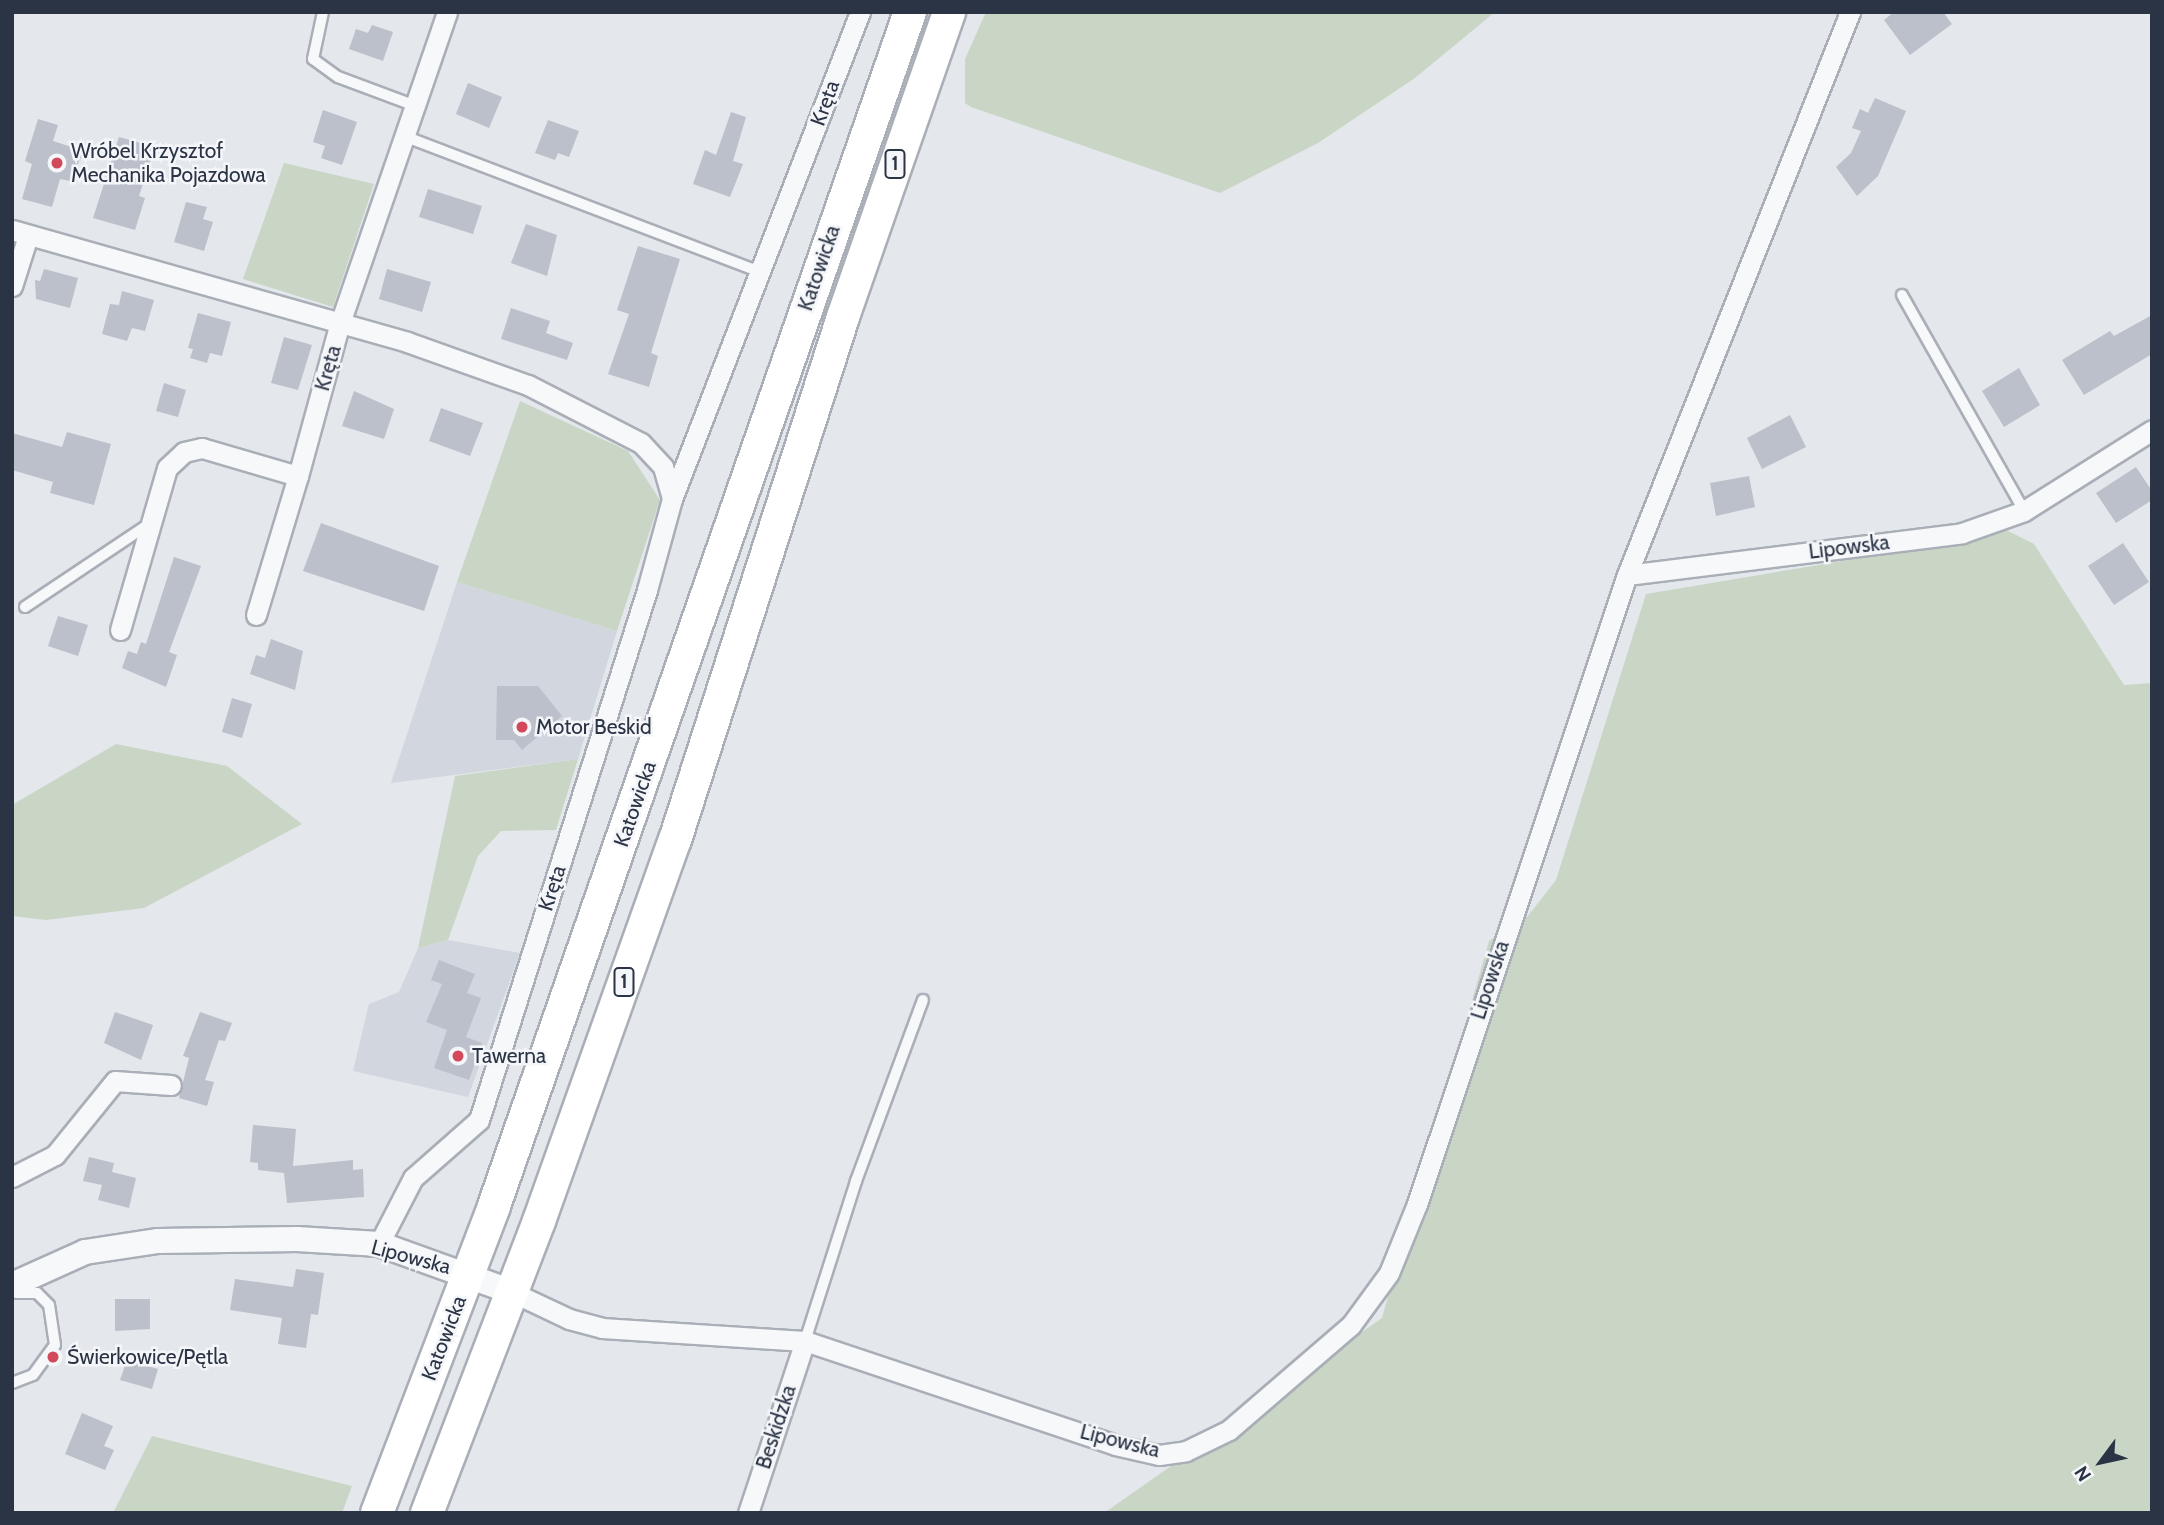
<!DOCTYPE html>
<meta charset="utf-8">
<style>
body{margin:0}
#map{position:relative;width:2164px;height:1525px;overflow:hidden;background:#e4e7ec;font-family:Cabin,sans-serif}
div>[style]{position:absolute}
.built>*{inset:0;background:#d2d6de}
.green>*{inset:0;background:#c9d6c5}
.building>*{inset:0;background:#bbc0ca}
.roads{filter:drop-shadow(2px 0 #a9aeb7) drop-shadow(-2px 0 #a9aeb7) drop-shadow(0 2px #a9aeb7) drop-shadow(0 -2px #a9aeb7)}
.service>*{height:10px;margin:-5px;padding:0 5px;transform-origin:5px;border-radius:5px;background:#f7f8fa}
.minor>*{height:19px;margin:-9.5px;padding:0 9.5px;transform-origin:9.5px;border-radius:9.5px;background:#f7f8fa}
.tertiary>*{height:24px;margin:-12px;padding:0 12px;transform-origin:12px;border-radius:12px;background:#f7f8fa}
.primary>*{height:32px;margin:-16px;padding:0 16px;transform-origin:16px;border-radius:16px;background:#fff}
.dots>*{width:19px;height:19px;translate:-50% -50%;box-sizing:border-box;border:4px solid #f4f6f9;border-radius:50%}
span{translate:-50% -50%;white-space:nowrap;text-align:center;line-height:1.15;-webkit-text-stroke:5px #f4f6f9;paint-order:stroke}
.shield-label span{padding:2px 5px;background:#f4f6f9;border:2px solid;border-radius:5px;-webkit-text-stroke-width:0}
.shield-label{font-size:19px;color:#2b3445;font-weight:700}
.street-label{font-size:21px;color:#2b3445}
.poi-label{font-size:21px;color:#2b3445}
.left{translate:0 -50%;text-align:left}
.frame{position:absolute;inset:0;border:14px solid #2b3445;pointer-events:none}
.north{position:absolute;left:2066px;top:1427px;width:70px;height:70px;-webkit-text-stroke:5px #f4f6f9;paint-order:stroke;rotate:237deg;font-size:19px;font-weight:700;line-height:28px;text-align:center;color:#2b3445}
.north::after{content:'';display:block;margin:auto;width:24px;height:32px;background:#2b3445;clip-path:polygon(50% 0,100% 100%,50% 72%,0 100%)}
</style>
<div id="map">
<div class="built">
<i style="clip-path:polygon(457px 582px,617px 631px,578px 759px,391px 783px)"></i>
<i style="clip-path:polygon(448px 940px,520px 953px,468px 1097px,353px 1071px,369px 1004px,399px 992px,418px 948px)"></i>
</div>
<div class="green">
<i style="clip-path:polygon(986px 12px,1495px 12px,1415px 78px,1318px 143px,1220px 193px,971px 107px,965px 103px,965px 59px)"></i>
<i style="clip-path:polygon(284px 163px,374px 184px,333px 307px,243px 279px)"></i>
<i style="clip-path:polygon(520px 401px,628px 451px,660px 500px,617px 631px,457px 582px)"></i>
<i style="clip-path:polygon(2004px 529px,2034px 544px,2124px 685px,2152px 683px,2152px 1513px,1104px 1513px,1382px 1318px,1489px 941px,1528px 916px,1556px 880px,1646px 594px,1938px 545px)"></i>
<i style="clip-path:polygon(116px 744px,227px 766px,302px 824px,144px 908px,46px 920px,12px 916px,12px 805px)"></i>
<i style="clip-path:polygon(578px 759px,556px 830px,501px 831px,478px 856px,448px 940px,418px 948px,455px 776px)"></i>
<i style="clip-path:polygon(152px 1436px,352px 1486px,342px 1513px,113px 1513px)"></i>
</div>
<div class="building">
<i style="clip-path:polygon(1894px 12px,1943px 12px,1952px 24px,1910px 55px,1884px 20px)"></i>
<i style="clip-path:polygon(372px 25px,393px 32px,383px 61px,349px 49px,356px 29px,368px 33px)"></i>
<i style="clip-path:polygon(468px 83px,502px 97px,489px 128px,456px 114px)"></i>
<i style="clip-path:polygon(1875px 98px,1906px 111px,1878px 176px,1857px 196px,1836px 167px,1851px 153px,1861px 131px,1852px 128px,1860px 109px,1868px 113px)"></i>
<i style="clip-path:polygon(323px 110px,357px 122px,342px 165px,321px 158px,325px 146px,313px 142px)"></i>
<i style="clip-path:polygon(731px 112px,746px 117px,733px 161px,743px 164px,730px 197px,693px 184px,705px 150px,716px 155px)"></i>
<i style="clip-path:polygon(38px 119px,58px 125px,53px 141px,84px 151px,70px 181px,60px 179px,52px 207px,22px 199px,32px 164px,25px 161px)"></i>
<i style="clip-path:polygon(548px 120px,579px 131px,569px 157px,558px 153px,555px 160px,535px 153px)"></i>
<i style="clip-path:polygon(119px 137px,155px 147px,139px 196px,145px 198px,135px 230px,93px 218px)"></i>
<i style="clip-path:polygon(428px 189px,482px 206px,473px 234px,419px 217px)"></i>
<i style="clip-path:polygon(186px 202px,207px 207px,203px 219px,213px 222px,204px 251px,174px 242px)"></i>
<i style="clip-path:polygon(526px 224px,557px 235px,547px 276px,511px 263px)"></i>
<i style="clip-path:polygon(638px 246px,680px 259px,651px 353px,658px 356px,649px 387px,608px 374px,629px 314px,617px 310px)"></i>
<i style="clip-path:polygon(44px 269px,78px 278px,70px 308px,36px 299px,35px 280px,40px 281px)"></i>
<i style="clip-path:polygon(387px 269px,431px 282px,422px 312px,379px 299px)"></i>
<i style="clip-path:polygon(122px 291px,154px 300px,145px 331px,132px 328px,127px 341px,102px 334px,110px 304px,119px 305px)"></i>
<i style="clip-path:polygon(511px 308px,550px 321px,546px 333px,573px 343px,567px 360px,501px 339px)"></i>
<i style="clip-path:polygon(198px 313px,231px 322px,222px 356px,210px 353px,207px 363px,190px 358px,193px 349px,188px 348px)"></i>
<i style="clip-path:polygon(2152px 315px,2152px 354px,2084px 395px,2062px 360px,2110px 331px,2114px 336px)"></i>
<i style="clip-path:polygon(284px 337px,312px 345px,298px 390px,271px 383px)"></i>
<i style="clip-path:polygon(2019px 368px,2040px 405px,2004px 427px,1982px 391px)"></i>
<i style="clip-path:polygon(164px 383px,186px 390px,178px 417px,156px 411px)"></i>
<i style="clip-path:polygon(354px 391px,394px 409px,384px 439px,342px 426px)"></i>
<i style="clip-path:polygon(441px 408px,483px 423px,470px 456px,429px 441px)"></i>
<i style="clip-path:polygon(1790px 415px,1806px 447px,1762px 469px,1747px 438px)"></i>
<i style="clip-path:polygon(67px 432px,111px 444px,94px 505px,50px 493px,53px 482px,12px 470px,12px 433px,62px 447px)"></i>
<i style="clip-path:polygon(2136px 467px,2152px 491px,2152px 500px,2116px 523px,2096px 493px)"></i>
<i style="clip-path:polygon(1749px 476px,1755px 507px,1716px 516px,1710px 483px)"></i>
<i style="clip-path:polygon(321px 523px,439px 566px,424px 611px,303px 571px)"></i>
<i style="clip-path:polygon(2123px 543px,2149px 582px,2114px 605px,2088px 566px)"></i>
<i style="clip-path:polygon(174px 557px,201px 566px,169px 652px,177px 655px,166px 687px,122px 668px,128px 651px,137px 654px,141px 642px,146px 644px)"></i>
<i style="clip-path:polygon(58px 616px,88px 625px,78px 656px,48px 646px)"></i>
<i style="clip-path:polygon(271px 639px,303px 651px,295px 690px,250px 674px,256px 655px,265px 658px)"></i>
<i style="clip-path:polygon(497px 686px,538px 686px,562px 716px,522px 750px,514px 740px,496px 740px)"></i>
<i style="clip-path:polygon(232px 698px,252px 704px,242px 738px,222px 732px)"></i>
<i style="clip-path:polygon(439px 960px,475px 974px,467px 993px,481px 998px,466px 1037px,482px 1043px,469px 1080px,434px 1068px,447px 1030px,426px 1022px,442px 984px,431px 980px)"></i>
<i style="clip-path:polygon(115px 1012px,153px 1025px,141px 1060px,104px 1043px)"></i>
<i style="clip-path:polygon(200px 1012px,232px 1023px,225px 1041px,219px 1040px,205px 1080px,214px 1082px,207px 1106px,179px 1098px,189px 1058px,183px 1056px)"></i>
<i style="clip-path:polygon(253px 1125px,296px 1129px,293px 1166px,353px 1160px,353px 1170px,363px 1169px,364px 1197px,287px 1203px,284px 1173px,258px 1170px,258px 1163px,250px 1162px)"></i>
<i style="clip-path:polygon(89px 1157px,114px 1163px,112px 1172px,136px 1178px,129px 1208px,98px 1200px,102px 1185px,83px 1181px)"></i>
<i style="clip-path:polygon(296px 1269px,324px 1273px,318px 1315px,311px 1314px,306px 1348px,278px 1344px,282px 1318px,230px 1310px,235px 1279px,293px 1287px)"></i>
<i style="clip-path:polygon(115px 1299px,150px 1299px,150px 1329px,115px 1331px)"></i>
<i style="clip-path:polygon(127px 1360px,158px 1369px,152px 1389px,120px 1380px)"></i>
<i style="clip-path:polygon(82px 1413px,113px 1426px,104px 1446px,114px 1450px,105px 1470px,65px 1454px)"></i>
</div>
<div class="roads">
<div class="service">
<i style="left:323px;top:12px;width:48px;rotate:102deg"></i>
<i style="left:313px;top:59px;width:31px;rotate:36deg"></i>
<i style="left:338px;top:77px;width:80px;rotate:20.5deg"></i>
<i style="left:404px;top:136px;width:383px;rotate:20.9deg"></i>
<i style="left:1902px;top:295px;width:248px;rotate:60.5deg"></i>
<i style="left:25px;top:607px;width:149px;rotate:-33.8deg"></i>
<i style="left:805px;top:1341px;width:168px;rotate:-72.3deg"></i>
<i style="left:856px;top:1181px;width:193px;rotate:-69.7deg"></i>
<i style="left:12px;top:1383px;width:22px;rotate:-21deg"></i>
<i style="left:33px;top:1375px;width:37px;rotate:-54deg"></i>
<i style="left:55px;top:1345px;width:40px;rotate:-98.5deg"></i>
<i style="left:49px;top:1305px;width:17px;rotate:-135deg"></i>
<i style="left:37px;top:1293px;width:21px;rotate:180deg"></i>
</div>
<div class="minor">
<i style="left:12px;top:230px;width:411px;rotate:15.8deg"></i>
<i style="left:407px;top:342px;width:128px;rotate:19.6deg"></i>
<i style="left:528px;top:385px;width:127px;rotate:27.2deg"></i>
<i style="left:641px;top:443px;width:33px;rotate:47deg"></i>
<i style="left:663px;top:467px;width:33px;rotate:74deg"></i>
<i style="left:672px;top:499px;width:94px;rotate:105.4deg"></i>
<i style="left:647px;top:590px;width:556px;rotate:107.59deg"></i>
<i style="left:479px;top:1120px;width:88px;rotate:138.7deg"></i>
<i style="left:413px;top:1178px;width:74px;rotate:117.3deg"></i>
<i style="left:12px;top:286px;width:52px;rotate:-72.3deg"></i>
<i style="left:672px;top:499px;width:522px;rotate:-68.89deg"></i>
<i style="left:1627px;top:575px;width:606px;rotate:-68.39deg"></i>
<i style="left:256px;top:615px;width:145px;rotate:-73.2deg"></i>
<i style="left:120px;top:630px;width:169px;rotate:-73.8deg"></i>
<i style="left:167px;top:468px;width:23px;rotate:-43deg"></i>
<i style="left:184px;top:452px;width:18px;rotate:-13deg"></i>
<i style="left:202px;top:448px;width:100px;rotate:16.3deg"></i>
<i style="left:298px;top:476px;width:156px;rotate:-74.7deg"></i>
<i style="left:339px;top:326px;width:332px;rotate:-71deg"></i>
<i style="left:12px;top:1177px;width:48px;rotate:-27.1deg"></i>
<i style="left:55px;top:1155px;width:95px;rotate:-51deg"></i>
<i style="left:115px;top:1081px;width:56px;rotate:4.1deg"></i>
<i style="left:512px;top:1292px;width:63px;rotate:25.3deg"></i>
<i style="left:569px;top:1319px;width:34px;rotate:15deg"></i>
<i style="left:602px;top:1328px;width:203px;rotate:3.7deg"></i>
<i style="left:805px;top:1341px;width:327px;rotate:18.5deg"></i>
<i style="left:1115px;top:1445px;width:45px;rotate:12.8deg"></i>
<i style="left:1159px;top:1455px;width:27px;rotate:-8deg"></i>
<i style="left:1186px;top:1451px;width:48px;rotate:-26deg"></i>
<i style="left:1229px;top:1430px;width:161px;rotate:-40.7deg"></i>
<i style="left:1351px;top:1325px;width:64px;rotate:-53.8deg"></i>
<i style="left:1389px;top:1273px;width:74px;rotate:-67.9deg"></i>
<i style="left:1417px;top:1204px;width:663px;rotate:-71.54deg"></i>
<i style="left:1627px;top:575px;width:338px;rotate:-7.1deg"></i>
<i style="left:1962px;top:533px;width:66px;rotate:-19.5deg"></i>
<i style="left:2024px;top:511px;width:151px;rotate:-32.3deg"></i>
<i style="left:748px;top:1513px;width:181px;rotate:-71.7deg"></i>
</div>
<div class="tertiary">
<i style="left:12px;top:1285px;width:80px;rotate:-24.3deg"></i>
<i style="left:85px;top:1252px;width:74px;rotate:-8.6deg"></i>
<i style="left:158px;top:1241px;width:139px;rotate:-0.8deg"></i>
<i style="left:297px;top:1239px;width:82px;rotate:3.5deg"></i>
<i style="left:379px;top:1244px;width:141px;rotate:19.8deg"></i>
</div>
<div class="primary">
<i style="left:377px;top:1513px;width:329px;rotate:-69.1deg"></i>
<i style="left:494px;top:1206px;width:1264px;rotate:-70.79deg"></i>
<i style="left:427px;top:1513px;width:313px;rotate:-69deg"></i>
<i style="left:539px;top:1221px;width:405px;rotate:-70.4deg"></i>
<i style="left:675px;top:840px;width:549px;rotate:-72.19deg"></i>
<i style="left:843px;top:317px;width:323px;rotate:-70.8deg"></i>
</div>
</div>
<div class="dots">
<i style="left:57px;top:163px;background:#d1495b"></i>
<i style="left:522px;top:727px;background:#d1495b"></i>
<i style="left:458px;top:1056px;background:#d1495b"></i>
<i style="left:53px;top:1357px;background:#d1495b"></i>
</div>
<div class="shield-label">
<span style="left:895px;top:164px">1</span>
<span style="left:624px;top:982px">1</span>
</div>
<div class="street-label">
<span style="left:825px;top:103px;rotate:-70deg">Kręta</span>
<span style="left:819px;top:268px;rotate:-71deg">Katowicka</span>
<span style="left:328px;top:368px;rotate:-74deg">Kręta</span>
<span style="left:1849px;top:547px;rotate:-7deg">Lipowska</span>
<span style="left:635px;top:804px;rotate:-71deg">Katowicka</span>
<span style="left:552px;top:888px;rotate:-72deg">Kręta</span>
<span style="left:1490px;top:980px;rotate:-72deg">Lipowska</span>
<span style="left:411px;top:1257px;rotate:15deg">Lipowska</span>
<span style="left:444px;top:1338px;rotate:-69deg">Katowicka</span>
<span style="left:776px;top:1427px;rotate:-72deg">Beskidzka</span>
<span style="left:1120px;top:1441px;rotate:14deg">Lipowska</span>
</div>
<div class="poi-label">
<span class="left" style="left:71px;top:163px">Wróbel Krzysztof<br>Mechanika Pojazdowa</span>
<span class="left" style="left:536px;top:727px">Motor Beskid</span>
<span class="left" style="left:472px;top:1056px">Tawerna</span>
<span class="left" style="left:67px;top:1357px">Świerkowice/Pętla</span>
</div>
<div class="frame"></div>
<div class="north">N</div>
</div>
